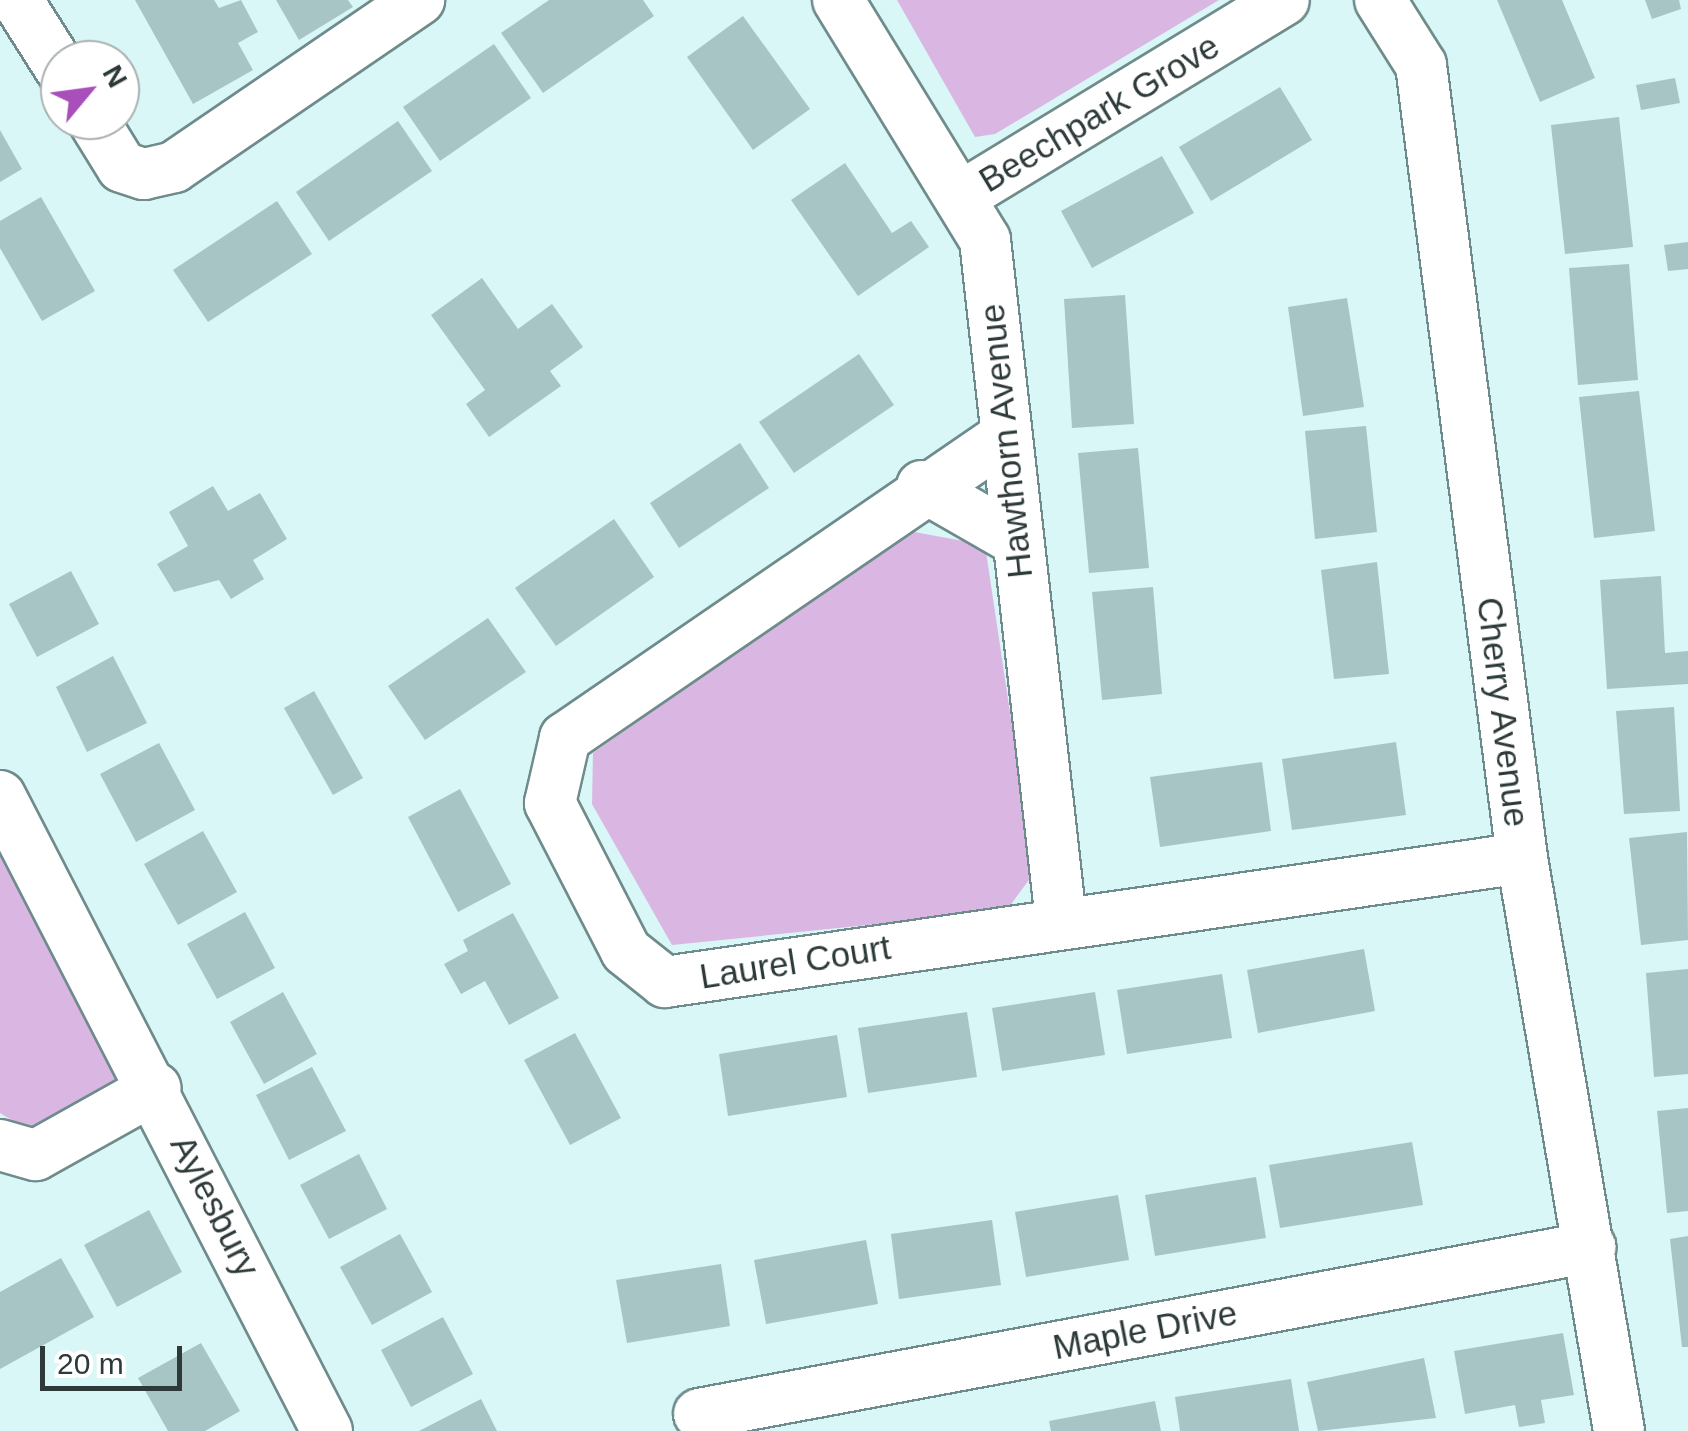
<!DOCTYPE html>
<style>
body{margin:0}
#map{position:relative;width:1688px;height:1431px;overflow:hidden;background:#d8f7f6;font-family:Helvetica,sans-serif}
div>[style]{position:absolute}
.green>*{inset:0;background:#dab7e2}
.building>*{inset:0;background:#a7c5c5}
.roads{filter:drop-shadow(2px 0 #6f8b8b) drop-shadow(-2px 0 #6f8b8b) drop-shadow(0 2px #6f8b8b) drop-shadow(0 -2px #6f8b8b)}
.minor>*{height:50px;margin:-25px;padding:0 25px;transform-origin:25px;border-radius:25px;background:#fff}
span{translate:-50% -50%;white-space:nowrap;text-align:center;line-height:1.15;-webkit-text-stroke:8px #fff;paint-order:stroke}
.street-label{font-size:35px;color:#2e3a3a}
.north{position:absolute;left:40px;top:40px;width:100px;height:100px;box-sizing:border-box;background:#fff;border:2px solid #abb0b0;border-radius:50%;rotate:61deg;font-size:28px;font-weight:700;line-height:40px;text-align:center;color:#2e3a3a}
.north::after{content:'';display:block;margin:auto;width:35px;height:45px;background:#a84fbb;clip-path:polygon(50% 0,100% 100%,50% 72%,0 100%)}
.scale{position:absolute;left:40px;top:1346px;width:142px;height:45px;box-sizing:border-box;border:5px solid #2e3a3a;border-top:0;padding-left:12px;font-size:30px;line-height:35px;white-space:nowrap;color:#2e3a3a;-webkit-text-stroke:8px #fff;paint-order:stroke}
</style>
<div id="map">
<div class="green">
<i style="clip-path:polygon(897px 0,1219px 0,995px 134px,975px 137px)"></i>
<i style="clip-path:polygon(909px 531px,985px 545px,1034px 873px,1006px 911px,672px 945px,592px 804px,593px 753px)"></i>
<i style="clip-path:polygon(0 831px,117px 1059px,114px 1094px,32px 1132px,0 1113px)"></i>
</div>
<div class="building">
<i style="clip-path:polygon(135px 0,214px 0,219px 8px,241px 0,258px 32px,238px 43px,253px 70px,193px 104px)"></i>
<i style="clip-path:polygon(276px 0,348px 0,353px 7px,299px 40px)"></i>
<i style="clip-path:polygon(549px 0,643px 0,654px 16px,543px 93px,501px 33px)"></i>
<i style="clip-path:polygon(1497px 0,1562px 0,1595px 78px,1540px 102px)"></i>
<i style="clip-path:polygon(1645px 0,1679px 0,1681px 9px,1652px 19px)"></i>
<i style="clip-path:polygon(743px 16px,810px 109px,753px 150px,687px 57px)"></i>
<i style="clip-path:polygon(494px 44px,531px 98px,440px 161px,403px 107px)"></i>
<i style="clip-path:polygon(1675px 78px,1680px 103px,1641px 110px,1636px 85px)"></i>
<i style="clip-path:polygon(1280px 87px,1312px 140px,1211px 201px,1179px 147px)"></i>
<i style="clip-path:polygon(1619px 117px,1633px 247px,1565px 254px,1551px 125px)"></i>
<i style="clip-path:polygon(398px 121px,432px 171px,329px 241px,296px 192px)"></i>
<i style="clip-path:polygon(0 130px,22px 169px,0 182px)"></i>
<i style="clip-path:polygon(1162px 156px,1194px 213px,1092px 268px,1061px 211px)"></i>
<i style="clip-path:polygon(845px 163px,892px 233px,911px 221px,929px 247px,858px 296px,791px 200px)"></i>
<i style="clip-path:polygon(41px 197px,95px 291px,42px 321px,0 248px,0 221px)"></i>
<i style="clip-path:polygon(277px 201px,312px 254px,208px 322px,173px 270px)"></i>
<i style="clip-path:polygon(1688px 242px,1688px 269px,1668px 271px,1664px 245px)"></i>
<i style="clip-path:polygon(1629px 264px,1638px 380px,1578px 385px,1569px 268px)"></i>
<i style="clip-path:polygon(482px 278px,518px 329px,552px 304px,583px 347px,550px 371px,561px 386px,489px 437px,466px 404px,485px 390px,431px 315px)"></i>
<i style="clip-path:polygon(1125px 295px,1134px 424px,1072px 428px,1064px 299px)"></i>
<i style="clip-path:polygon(1347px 298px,1364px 407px,1303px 416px,1288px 307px)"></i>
<i style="clip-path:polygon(859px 354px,894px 405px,794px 473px,759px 422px)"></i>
<i style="clip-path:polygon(1639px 391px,1655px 531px,1594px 538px,1579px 397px)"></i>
<i style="clip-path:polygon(1366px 426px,1377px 532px,1315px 539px,1305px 431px)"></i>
<i style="clip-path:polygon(740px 443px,769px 488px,679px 548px,650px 503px)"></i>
<i style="clip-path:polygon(1138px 448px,1149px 568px,1089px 573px,1078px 453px)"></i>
<i style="clip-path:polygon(213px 486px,228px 511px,260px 493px,287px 539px,253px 560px,264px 579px,231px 599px,219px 580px,174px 592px,157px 564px,188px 546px,169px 512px)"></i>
<i style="clip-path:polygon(614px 519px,654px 577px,556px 646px,515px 588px)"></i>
<i style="clip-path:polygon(1377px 562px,1389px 674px,1334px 679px,1321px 570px)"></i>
<i style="clip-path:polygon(71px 571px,99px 624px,37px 657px,9px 604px)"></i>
<i style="clip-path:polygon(1661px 576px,1665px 653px,1688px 651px,1688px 684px,1607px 689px,1600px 580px)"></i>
<i style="clip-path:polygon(1153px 587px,1162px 694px,1102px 700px,1092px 592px)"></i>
<i style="clip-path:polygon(488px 618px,526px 672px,425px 740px,388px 686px)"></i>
<i style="clip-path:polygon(113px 656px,147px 723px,87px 752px,56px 687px)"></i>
<i style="clip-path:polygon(314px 691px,363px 778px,333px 795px,284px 708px)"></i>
<i style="clip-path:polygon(1674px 707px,1680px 811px,1624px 814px,1616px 711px)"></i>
<i style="clip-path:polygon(1396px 742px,1406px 815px,1292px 830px,1282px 759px)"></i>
<i style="clip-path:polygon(159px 743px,195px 810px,136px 842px,100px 774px)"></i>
<i style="clip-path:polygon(1262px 762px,1271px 831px,1160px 847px,1150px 777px)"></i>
<i style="clip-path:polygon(460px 789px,511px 884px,458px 912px,408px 817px)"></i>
<i style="clip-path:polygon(203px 831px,237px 892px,178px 925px,144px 864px)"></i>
<i style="clip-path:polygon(1687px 832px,1688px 940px,1641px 945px,1629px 838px)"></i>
<i style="clip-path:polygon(245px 912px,275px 968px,217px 999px,187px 944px)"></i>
<i style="clip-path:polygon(513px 913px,559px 998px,509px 1025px,485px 981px,461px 994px,444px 964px,468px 951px,463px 940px)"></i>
<i style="clip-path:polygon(1364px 949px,1375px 1011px,1258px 1033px,1247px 970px)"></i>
<i style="clip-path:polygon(1688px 969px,1688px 1074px,1654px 1077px,1646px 973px)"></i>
<i style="clip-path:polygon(1222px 974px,1232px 1038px,1127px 1054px,1117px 990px)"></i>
<i style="clip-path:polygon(283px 992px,317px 1054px,264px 1084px,230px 1022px)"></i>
<i style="clip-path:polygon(1095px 992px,1105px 1055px,1002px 1071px,992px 1008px)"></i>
<i style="clip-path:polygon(967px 1012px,977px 1077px,868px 1093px,858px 1028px)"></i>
<i style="clip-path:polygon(575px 1033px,621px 1118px,570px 1145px,524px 1060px)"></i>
<i style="clip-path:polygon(837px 1035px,847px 1097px,728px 1116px,719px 1054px)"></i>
<i style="clip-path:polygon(312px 1067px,346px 1131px,289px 1160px,256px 1095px)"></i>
<i style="clip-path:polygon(1688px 1108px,1688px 1211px,1667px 1213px,1657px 1111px)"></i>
<i style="clip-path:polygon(1412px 1142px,1423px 1205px,1280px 1228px,1269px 1165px)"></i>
<i style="clip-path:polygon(359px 1154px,387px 1209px,329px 1239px,300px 1185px)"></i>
<i style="clip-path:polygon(1256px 1177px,1266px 1238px,1155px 1256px,1145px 1195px)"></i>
<i style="clip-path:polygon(1118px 1195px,1129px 1260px,1026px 1277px,1015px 1212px)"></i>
<i style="clip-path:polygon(149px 1210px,182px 1272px,117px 1307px,84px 1245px)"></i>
<i style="clip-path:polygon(992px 1220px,1001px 1285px,899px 1299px,891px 1234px)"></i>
<i style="clip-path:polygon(400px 1234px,432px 1292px,372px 1325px,340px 1267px)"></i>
<i style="clip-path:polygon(1688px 1236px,1688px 1347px,1682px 1347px,1670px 1239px)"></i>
<i style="clip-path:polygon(866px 1240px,878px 1304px,766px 1324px,754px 1260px)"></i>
<i style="clip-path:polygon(61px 1258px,94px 1317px,0 1369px,0 1292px)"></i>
<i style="clip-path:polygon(721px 1264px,730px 1326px,627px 1343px,616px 1280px)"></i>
<i style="clip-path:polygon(443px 1317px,473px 1374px,411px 1407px,381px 1350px)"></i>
<i style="clip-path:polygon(1563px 1333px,1574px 1395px,1541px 1400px,1545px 1423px,1519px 1427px,1515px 1405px,1465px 1414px,1454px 1351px)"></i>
<i style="clip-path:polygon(201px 1343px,240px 1411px,205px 1431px,168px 1431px,138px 1378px)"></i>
<i style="clip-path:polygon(1424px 1358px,1436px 1418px,1318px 1431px,1307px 1382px)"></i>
<i style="clip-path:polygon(1291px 1379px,1299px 1431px,1180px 1431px,1175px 1397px)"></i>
<i style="clip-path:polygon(481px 1399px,497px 1431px,419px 1431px)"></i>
<i style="clip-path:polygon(1155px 1401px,1161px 1431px,1051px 1431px,1049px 1421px)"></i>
</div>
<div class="roads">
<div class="minor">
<i style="left:17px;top:0;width:80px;rotate:57.7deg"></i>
<i style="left:838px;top:0;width:281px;rotate:58.5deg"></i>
<i style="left:985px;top:240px;width:685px;rotate:83.63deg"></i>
<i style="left:1380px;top:0;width:77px;rotate:57.8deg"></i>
<i style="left:1421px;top:65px;width:799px;rotate:82.74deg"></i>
<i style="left:1522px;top:858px;width:581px;rotate:80.39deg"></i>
<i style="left:93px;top:120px;width:55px;rotate:58.3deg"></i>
<i style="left:122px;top:167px;width:23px;rotate:18deg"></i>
<i style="left:144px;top:174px;width:31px;rotate:-13deg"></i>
<i style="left:174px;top:167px;width:297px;rotate:-34.3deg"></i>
<i style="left:965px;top:194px;width:373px;rotate:-31.3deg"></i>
<i style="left:1003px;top:438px;width:531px;rotate:145.59deg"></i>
<i style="left:565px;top:738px;width:67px;rotate:103deg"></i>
<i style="left:550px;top:803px;width:166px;rotate:62.8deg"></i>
<i style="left:626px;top:951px;width:50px;rotate:38.5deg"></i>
<i style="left:665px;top:982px;width:866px;rotate:-8.23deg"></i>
<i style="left:922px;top:486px;width:108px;rotate:29.9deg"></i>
<i style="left:0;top:796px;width:714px;rotate:62.75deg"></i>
<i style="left:0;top:1145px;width:37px;rotate:16deg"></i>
<i style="left:36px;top:1155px;width:137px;rotate:-29.2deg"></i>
<i style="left:699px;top:1414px;width:907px;rotate:-10.6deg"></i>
</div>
</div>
<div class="street-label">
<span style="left:1099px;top:113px;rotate:-31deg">Beechpark Grove</span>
<span style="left:1006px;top:441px;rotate:-96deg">Hawthorn Avenue</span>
<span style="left:1503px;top:712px;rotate:83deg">Cherry Avenue</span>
<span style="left:795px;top:962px;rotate:-9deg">Laurel Court</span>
<span style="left:215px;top:1206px;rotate:63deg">Aylesbury</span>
<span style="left:1145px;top:1330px;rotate:-11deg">Maple Drive</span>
</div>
<div class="north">N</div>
<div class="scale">20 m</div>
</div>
